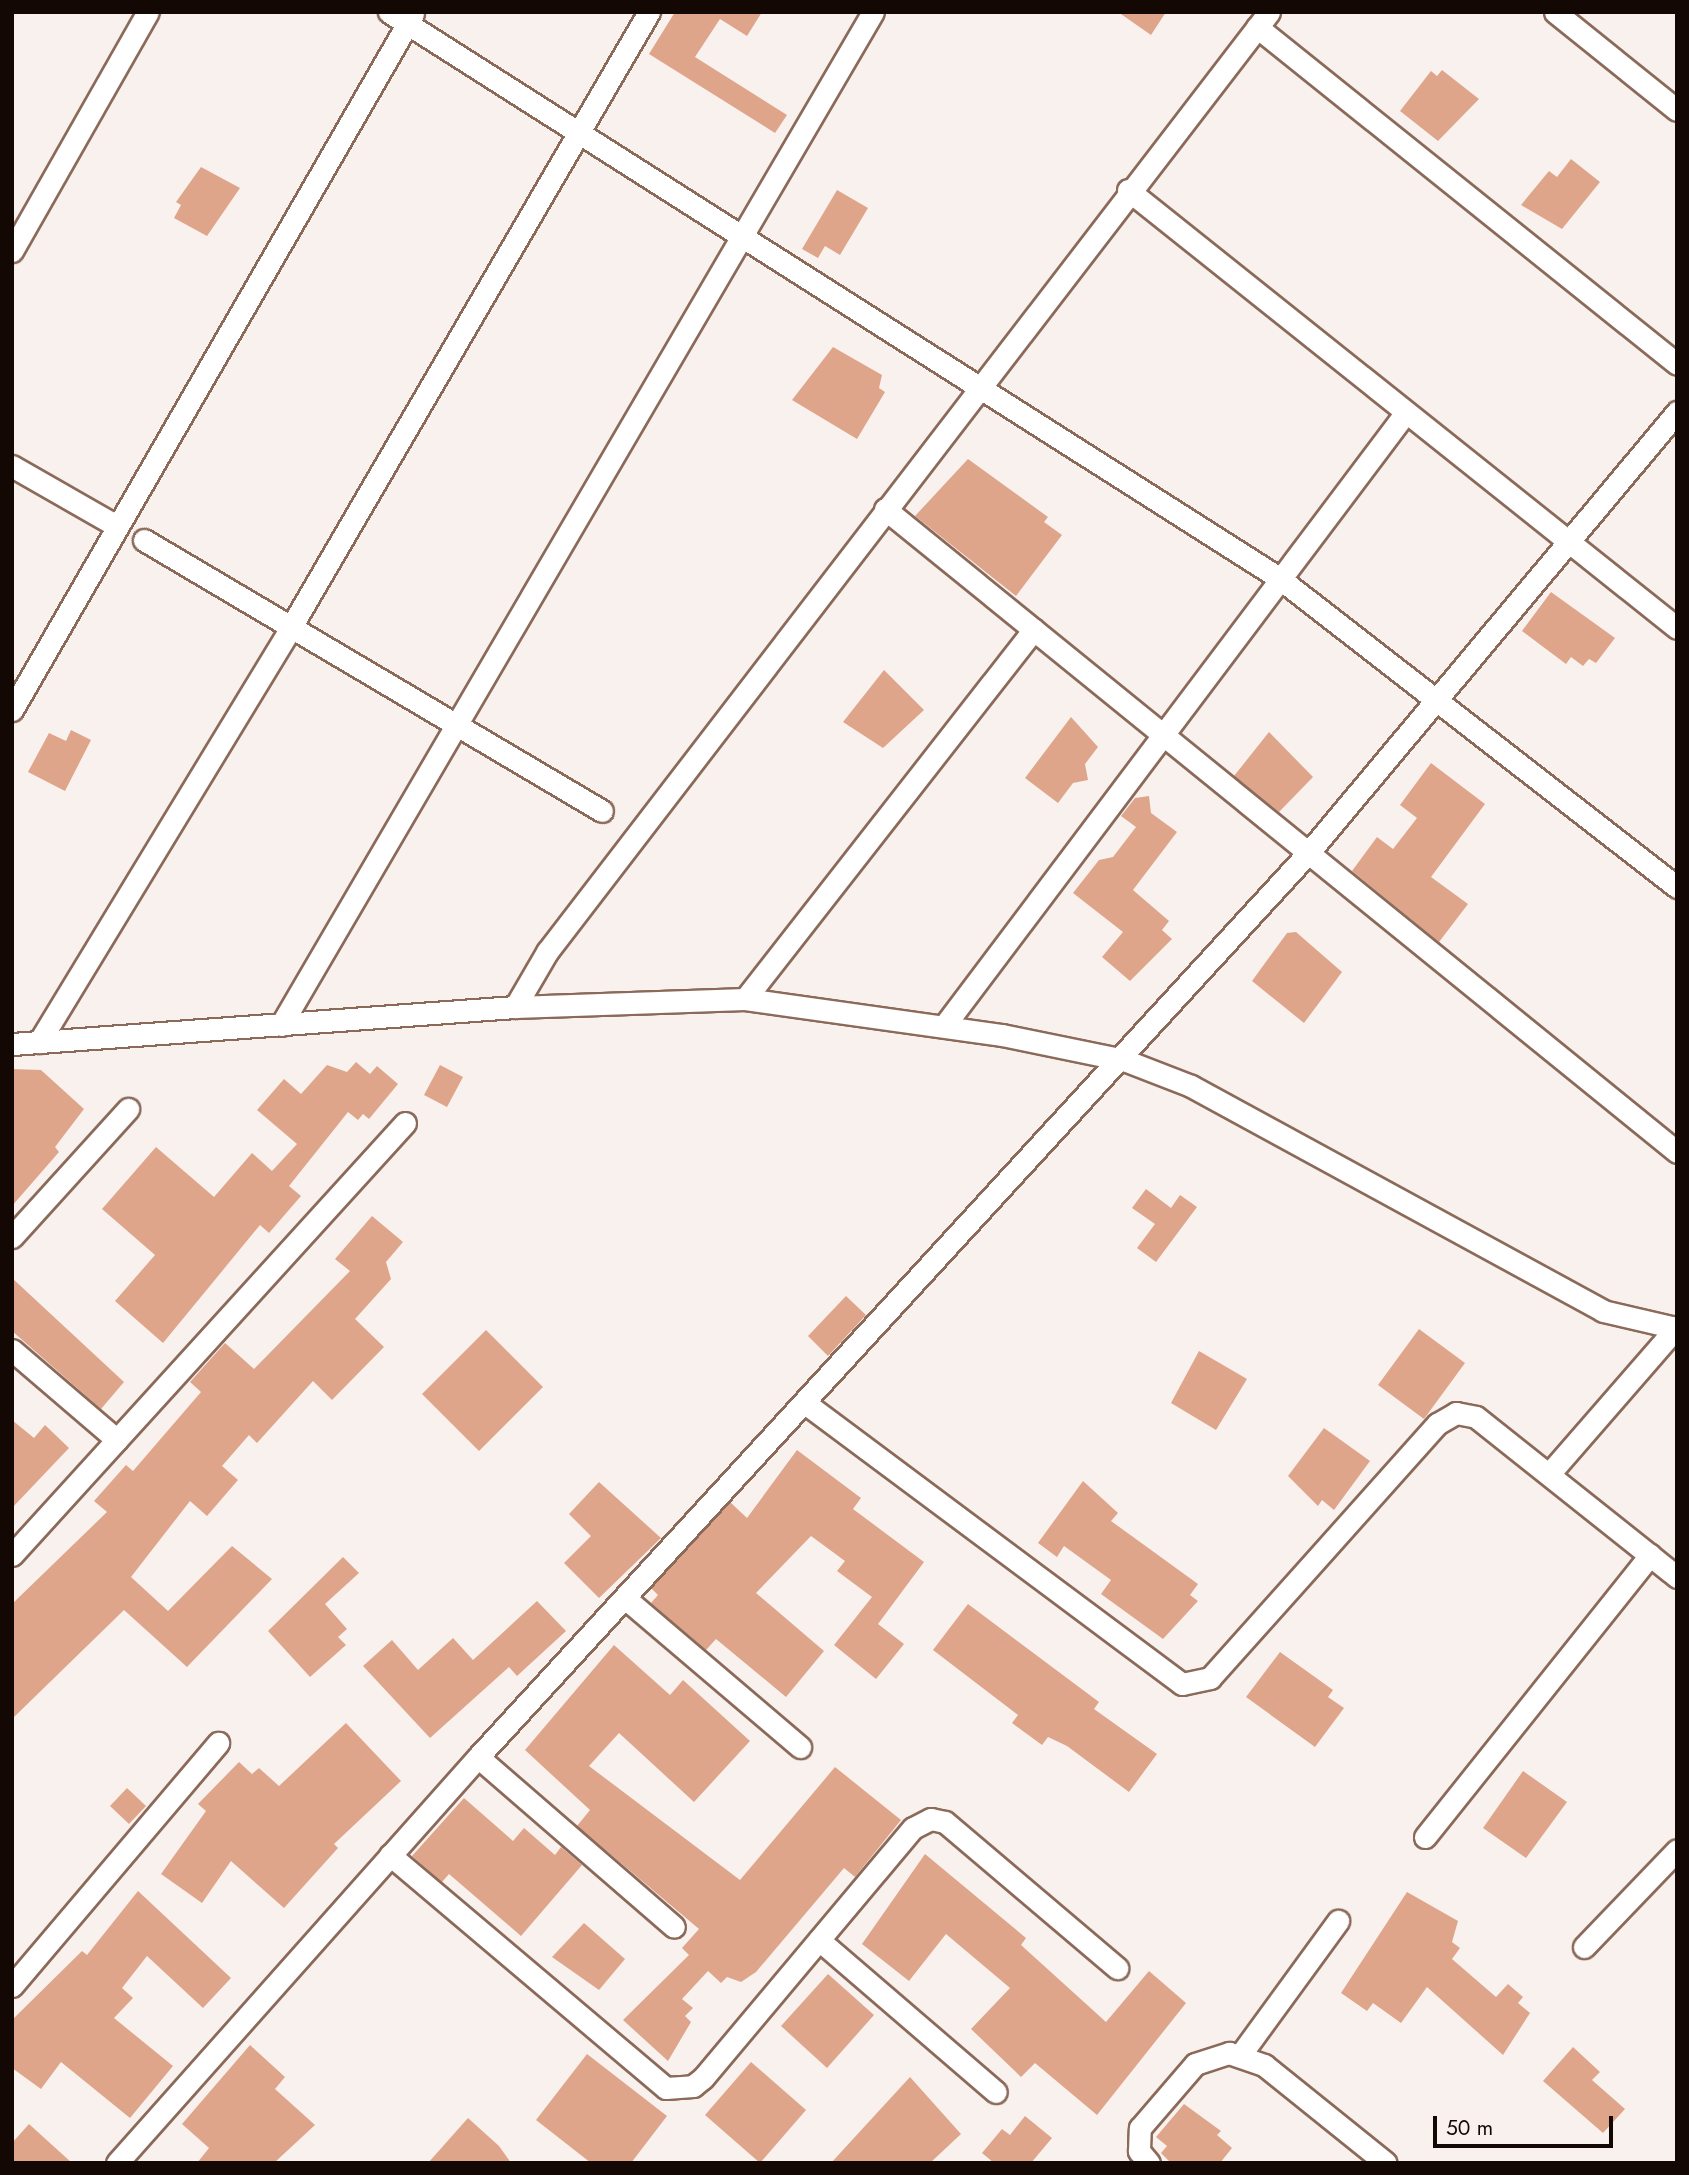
<!DOCTYPE html>
<style>
body{margin:0}
#map{position:relative;width:1689px;height:2175px;overflow:hidden;background:#f9f1ee;font-family:Jost,sans-serif}
div>[style]{position:absolute}
.building>*{inset:0;background:#dfa58a}
.roads{filter:drop-shadow(2px 0 #8b6a5a) drop-shadow(-2px 0 #8b6a5a) drop-shadow(0 2px #8b6a5a) drop-shadow(0 -2px #8b6a5a)}
.minor>*{height:21px;margin:-10.5px;padding:0 10.5px;transform-origin:10.5px;border-radius:10.5px;background:#fff}
span{translate:-50% -50%;white-space:nowrap;text-align:center;line-height:1.15;-webkit-text-stroke:5px #f9f1ee;paint-order:stroke}
.frame{position:absolute;inset:0;border:14px solid #140804;pointer-events:none}
.scale{position:absolute;left:1433px;top:2116px;width:180px;height:32px;box-sizing:border-box;border:4px solid #140804;border-top:0;padding-left:9px;font-size:21px;line-height:24px;white-space:nowrap;color:#140804;-webkit-text-stroke:5px #f9f1ee;paint-order:stroke}
</style>
<div id="map">
<div class="building">
<i style="clip-path:polygon(675px 12px,762px 12px,747px 36px,720px 19px,695px 57px,787px 115px,775px 133px,649px 54px)"></i>
<i style="clip-path:polygon(1118px 12px,1166px 12px,1151px 35px)"></i>
<i style="clip-path:polygon(1442px 70px,1479px 99px,1438px 141px,1400px 111px,1431px 71px,1437px 76px)"></i>
<i style="clip-path:polygon(1571px 159px,1600px 182px,1562px 229px,1521px 205px,1549px 171px,1557px 177px)"></i>
<i style="clip-path:polygon(201px 167px,240px 188px,207px 236px,174px 218px,181px 205px,176px 202px)"></i>
<i style="clip-path:polygon(837px 190px,868px 208px,840px 255px,825px 246px,818px 258px,802px 249px)"></i>
<i style="clip-path:polygon(833px 347px,882px 375px,879px 388px,885px 392px,857px 439px,792px 400px)"></i>
<i style="clip-path:polygon(968px 459px,1048px 517px,1044px 522px,1062px 535px,1016px 596px,915px 516px)"></i>
<i style="clip-path:polygon(1551px 592px,1615px 638px,1596px 663px,1589px 659px,1583px 666px,1571px 657px,1566px 664px,1522px 631px)"></i>
<i style="clip-path:polygon(884px 670px,924px 710px,883px 748px,843px 722px)"></i>
<i style="clip-path:polygon(1071px 717px,1098px 747px,1085px 764px,1088px 780px,1073px 783px,1058px 803px,1025px 778px)"></i>
<i style="clip-path:polygon(71px 730px,91px 740px,65px 791px,28px 772px,49px 733px,66px 741px)"></i>
<i style="clip-path:polygon(1269px 732px,1313px 777px,1279px 812px,1234px 776px)"></i>
<i style="clip-path:polygon(1431px 763px,1485px 804px,1431px 877px,1468px 904px,1439px 942px,1352px 871px,1377px 837px,1393px 849px,1417px 818px,1400px 805px)"></i>
<i style="clip-path:polygon(1149px 796px,1151px 813px,1177px 832px,1133px 890px,1169px 921px,1162px 930px,1172px 939px,1130px 981px,1102px 957px,1123px 932px,1073px 893px,1099px 860px,1113px 857px,1136px 827px,1121px 816px,1135px 798px)"></i>
<i style="clip-path:polygon(1296px 932px,1342px 972px,1304px 1023px,1252px 981px,1287px 933px)"></i>
<i style="clip-path:polygon(356px 1062px,370px 1074px,377px 1066px,398px 1084px,369px 1119px,363px 1114px,358px 1120px,348px 1112px,289px 1186px,301px 1196px,269px 1233px,260px 1225px,163px 1343px,115px 1301px,155px 1255px,102px 1209px,156px 1147px,214px 1197px,252px 1153px,272px 1171px,297px 1144px,257px 1110px,284px 1079px,301px 1094px,327px 1065px,347px 1072px)"></i>
<i style="clip-path:polygon(440px 1065px,463px 1077px,447px 1107px,424px 1095px)"></i>
<i style="clip-path:polygon(12px 1069px,41px 1070px,84px 1109px,55px 1147px,59px 1152px,12px 1206px)"></i>
<i style="clip-path:polygon(1146px 1189px,1171px 1208px,1180px 1195px,1197px 1207px,1156px 1262px,1137px 1248px,1155px 1224px,1132px 1208px)"></i>
<i style="clip-path:polygon(372px 1216px,403px 1242px,386px 1262px,391px 1279px,355px 1319px,384px 1347px,332px 1400px,313px 1381px,257px 1443px,249px 1435px,222px 1466px,238px 1480px,207px 1516px,190px 1501px,131px 1577px,168px 1611px,232px 1546px,272px 1579px,187px 1667px,124px 1610px,12px 1719px,12px 1604px,107px 1512px,94px 1501px,126px 1465px,133px 1471px,201px 1392px,190px 1382px,225px 1343px,254px 1369px,350px 1271px,335px 1259px)"></i>
<i style="clip-path:polygon(12px 1278px,124px 1382px,101px 1409px,12px 1331px)"></i>
<i style="clip-path:polygon(846px 1296px,866px 1315px,828px 1356px,808px 1336px)"></i>
<i style="clip-path:polygon(1419px 1329px,1465px 1363px,1424px 1419px,1378px 1385px)"></i>
<i style="clip-path:polygon(486px 1330px,543px 1387px,479px 1451px,422px 1394px)"></i>
<i style="clip-path:polygon(1199px 1351px,1247px 1379px,1216px 1430px,1171px 1403px)"></i>
<i style="clip-path:polygon(12px 1420px,34px 1438px,45px 1425px,69px 1448px,12px 1508px)"></i>
<i style="clip-path:polygon(1324px 1428px,1370px 1461px,1334px 1510px,1322px 1500px,1318px 1506px,1288px 1476px)"></i>
<i style="clip-path:polygon(797px 1450px,861px 1498px,853px 1509px,924px 1562px,878px 1624px,904px 1644px,876px 1679px,834px 1645px,872px 1597px,837px 1571px,845px 1561px,811px 1536px,756px 1593px,824px 1651px,786px 1697px,716px 1639px,706px 1650px,651px 1603px,658px 1595px,651px 1588px,730px 1502px,747px 1518px)"></i>
<i style="clip-path:polygon(1083px 1481px,1118px 1513px,1111px 1521px,1198px 1584px,1190px 1595px,1198px 1601px,1163px 1639px,1101px 1594px,1111px 1580px,1064px 1546px,1057px 1557px,1038px 1543px)"></i>
<i style="clip-path:polygon(599px 1482px,661px 1538px,599px 1598px,564px 1563px,591px 1536px,569px 1514px)"></i>
<i style="clip-path:polygon(343px 1557px,359px 1573px,325px 1604px,347px 1629px,338px 1637px,346px 1645px,310px 1677px,268px 1631px)"></i>
<i style="clip-path:polygon(537px 1601px,566px 1631px,517px 1676px,509px 1667px,430px 1738px,363px 1666px,392px 1640px,418px 1670px,453px 1638px,473px 1660px)"></i>
<i style="clip-path:polygon(968px 1604px,1099px 1702px,1094px 1709px,1157px 1754px,1129px 1792px,1067px 1746px,1048px 1737px,1042px 1745px,1012px 1723px,1018px 1715px,933px 1650px)"></i>
<i style="clip-path:polygon(614px 1645px,670px 1695px,683px 1680px,750px 1741px,694px 1802px,619px 1733px,589px 1766px,740px 1880px,835px 1767px,901px 1820px,855px 1877px,844px 1868px,756px 1972px,741px 1982px,727px 1977px,721px 1983px,708px 1971px,682px 1999px,693px 2008px,685px 2016px,691px 2022px,668px 2061px,623px 2020px,689px 1955px,682px 1948px,699px 1929px,577px 1826px,590px 1810px,525px 1750px)"></i>
<i style="clip-path:polygon(1280px 1652px,1333px 1690px,1328px 1697px,1344px 1708px,1315px 1747px,1246px 1697px)"></i>
<i style="clip-path:polygon(346px 1723px,401px 1781px,334px 1844px,338px 1848px,284px 1908px,231px 1861px,202px 1903px,161px 1874px,206px 1811px,198px 1804px,239px 1762px,252px 1774px,259px 1768px,279px 1786px)"></i>
<i style="clip-path:polygon(1523px 1771px,1567px 1802px,1526px 1858px,1483px 1828px)"></i>
<i style="clip-path:polygon(127px 1788px,146px 1806px,129px 1824px,110px 1806px)"></i>
<i style="clip-path:polygon(464px 1798px,513px 1841px,524px 1828px,555px 1855px,561px 1847px,582px 1865px,521px 1936px,449px 1874px,442px 1882px,412px 1856px)"></i>
<i style="clip-path:polygon(925px 1854px,1026px 1938px,1021px 1945px,1106px 2022px,1149px 1971px,1186px 2003px,1097px 2115px,1035px 2063px,1021px 2077px,971px 2029px,1010px 1988px,946px 1934px,909px 1981px,862px 1944px)"></i>
<i style="clip-path:polygon(138px 1891px,231px 1978px,203px 2008px,147px 1956px,122px 1988px,133px 1998px,114px 2018px,173px 2066px,130px 2118px,61px 2062px,41px 2089px,12px 2068px,12px 2020px,82px 1951px,87px 1955px)"></i>
<i style="clip-path:polygon(1407px 1892px,1458px 1921px,1452px 1942px,1460px 1948px,1452px 1959px,1496px 1997px,1508px 1984px,1523px 1997px,1518px 2003px,1530px 2013px,1503px 2055px,1427px 1987px,1401px 2023px,1373px 2003px,1367px 2011px,1341px 1993px)"></i>
<i style="clip-path:polygon(584px 1923px,625px 1959px,599px 1990px,552px 1957px)"></i>
<i style="clip-path:polygon(828px 1974px,874px 2015px,827px 2068px,781px 2026px)"></i>
<i style="clip-path:polygon(250px 2045px,285px 2077px,275px 2089px,315px 2125px,274px 2163px,197px 2163px,209px 2148px,182px 2124px)"></i>
<i style="clip-path:polygon(1573px 2047px,1600px 2072px,1592px 2080px,1625px 2109px,1603px 2133px,1543px 2081px)"></i>
<i style="clip-path:polygon(587px 2054px,667px 2116px,631px 2163px,591px 2163px,536px 2120px)"></i>
<i style="clip-path:polygon(751px 2062px,806px 2110px,760px 2163px,705px 2115px)"></i>
<i style="clip-path:polygon(910px 2077px,961px 2134px,930px 2163px,831px 2163px)"></i>
<i style="clip-path:polygon(1184px 2104px,1221px 2131px,1217px 2135px,1232px 2148px,1220px 2163px,1171px 2163px,1161px 2153px,1167px 2146px,1156px 2137px)"></i>
<i style="clip-path:polygon(1025px 2116px,1052px 2138px,1031px 2163px,994px 2163px,982px 2153px,1002px 2129px,1010px 2135px)"></i>
<i style="clip-path:polygon(468px 2118px,499px 2146px,511px 2163px,428px 2163px)"></i>
<i style="clip-path:polygon(29px 2124px,72px 2163px,12px 2163px,12px 2143px)"></i>
</div>
<div class="roads">
<div class="minor">
<i style="left:389px;top:12px;width:1055px;rotate:32.45deg"></i>
<i style="left:1279px;top:578px;width:504px;rotate:37.83deg"></i>
<i style="left:1555px;top:12px;width:156px;rotate:38.8deg"></i>
<i style="left:1257px;top:27px;width:538px;rotate:38.74deg"></i>
<i style="left:1128px;top:190px;width:702px;rotate:38.58deg"></i>
<i style="left:12px;top:251px;width:275px;rotate:-60.4deg"></i>
<i style="left:12px;top:466px;width:119px;rotate:29.8deg"></i>
<i style="left:885px;top:509px;width:1020px;rotate:39.07deg"></i>
<i style="left:144px;top:540px;width:532px;rotate:30.61deg"></i>
<i style="left:12px;top:710px;width:803px;rotate:-60.05deg"></i>
<i style="left:745px;top:999px;width:469px;rotate:-52deg"></i>
<i style="left:515px;top:1007px;width:64px;rotate:-59.8deg"></i>
<i style="left:547px;top:952px;width:1185px;rotate:-52.47deg"></i>
<i style="left:281px;top:1025px;width:1173px;rotate:-59.7deg"></i>
<i style="left:944px;top:1026px;width:765px;rotate:-53.03deg"></i>
<i style="left:39px;top:1042px;width:486px;rotate:-58.7deg"></i>
<i style="left:291px;top:627px;width:712px;rotate:-59.8deg"></i>
<i style="left:12px;top:1044px;width:504px;rotate:-4.21deg"></i>
<i style="left:515px;top:1007px;width:230px;rotate:-2deg"></i>
<i style="left:745px;top:999px;width:260px;rotate:8deg"></i>
<i style="left:1002px;top:1035px;width:125px;rotate:11.6deg"></i>
<i style="left:1124px;top:1060px;width:72px;rotate:21.2deg"></i>
<i style="left:1191px;top:1086px;width:469px;rotate:28.6deg"></i>
<i style="left:1603px;top:1311px;width:75px;rotate:13.1deg"></i>
<i style="left:12px;top:1237px;width:173px;rotate:-47.8deg"></i>
<i style="left:12px;top:1350px;width:138px;rotate:40.6deg"></i>
<i style="left:805px;top:1403px;width:470px;rotate:36.7deg"></i>
<i style="left:1182px;top:1684px;width:29px;rotate:-12deg"></i>
<i style="left:1210px;top:1678px;width:341px;rotate:-48.2deg"></i>
<i style="left:1437px;top:1424px;width:22px;rotate:-30deg"></i>
<i style="left:1456px;top:1413px;width:20px;rotate:11deg"></i>
<i style="left:1476px;top:1417px;width:257px;rotate:38.5deg"></i>
<i style="left:1549px;top:1474px;width:195px;rotate:-49deg"></i>
<i style="left:12px;top:1555px;width:584px;rotate:-47.71deg"></i>
<i style="left:625px;top:1598px;width:230px;rotate:40.4deg"></i>
<i style="left:478px;top:1757px;width:259px;rotate:40.9deg"></i>
<i style="left:1425px;top:1837px;width:361px;rotate:-51.4deg"></i>
<i style="left:390px;top:1855px;width:361px;rotate:40.2deg"></i>
<i style="left:666px;top:2088px;width:27px;rotate:-4deg"></i>
<i style="left:693px;top:2086px;width:13px;rotate:-39deg"></i>
<i style="left:703px;top:2078px;width:326px;rotate:-50deg"></i>
<i style="left:913px;top:1828px;width:20px;rotate:-27deg"></i>
<i style="left:931px;top:1819px;width:14px;rotate:12deg"></i>
<i style="left:945px;top:1822px;width:226px;rotate:40.3deg"></i>
<i style="left:819px;top:1940px;width:233px;rotate:40.7deg"></i>
<i style="left:1584px;top:1947px;width:134px;rotate:-46.2deg"></i>
<i style="left:12px;top:1986px;width:319px;rotate:-49.7deg"></i>
<i style="left:1241px;top:2054px;width:165px;rotate:-53.9deg"></i>
<i style="left:117px;top:2163px;width:543px;rotate:-48.36deg"></i>
<i style="left:478px;top:1757px;width:1229px;rotate:-47.44deg"></i>
<i style="left:1309px;top:852px;width:574px;rotate:-50.09deg"></i>
<i style="left:1149px;top:2163px;width:16px;rotate:-130deg"></i>
<i style="left:1139px;top:2151px;width:23px;rotate:-88deg"></i>
<i style="left:1140px;top:2128px;width:84px;rotate:-49.3deg"></i>
<i style="left:1195px;top:2064px;width:36px;rotate:-18deg"></i>
<i style="left:1229px;top:2053px;width:37px;rotate:19deg"></i>
<i style="left:1264px;top:2065px;width:156px;rotate:38.8deg"></i>
</div>
</div>
<div class="frame"></div>
<div class="scale">50 m</div>
</div>
